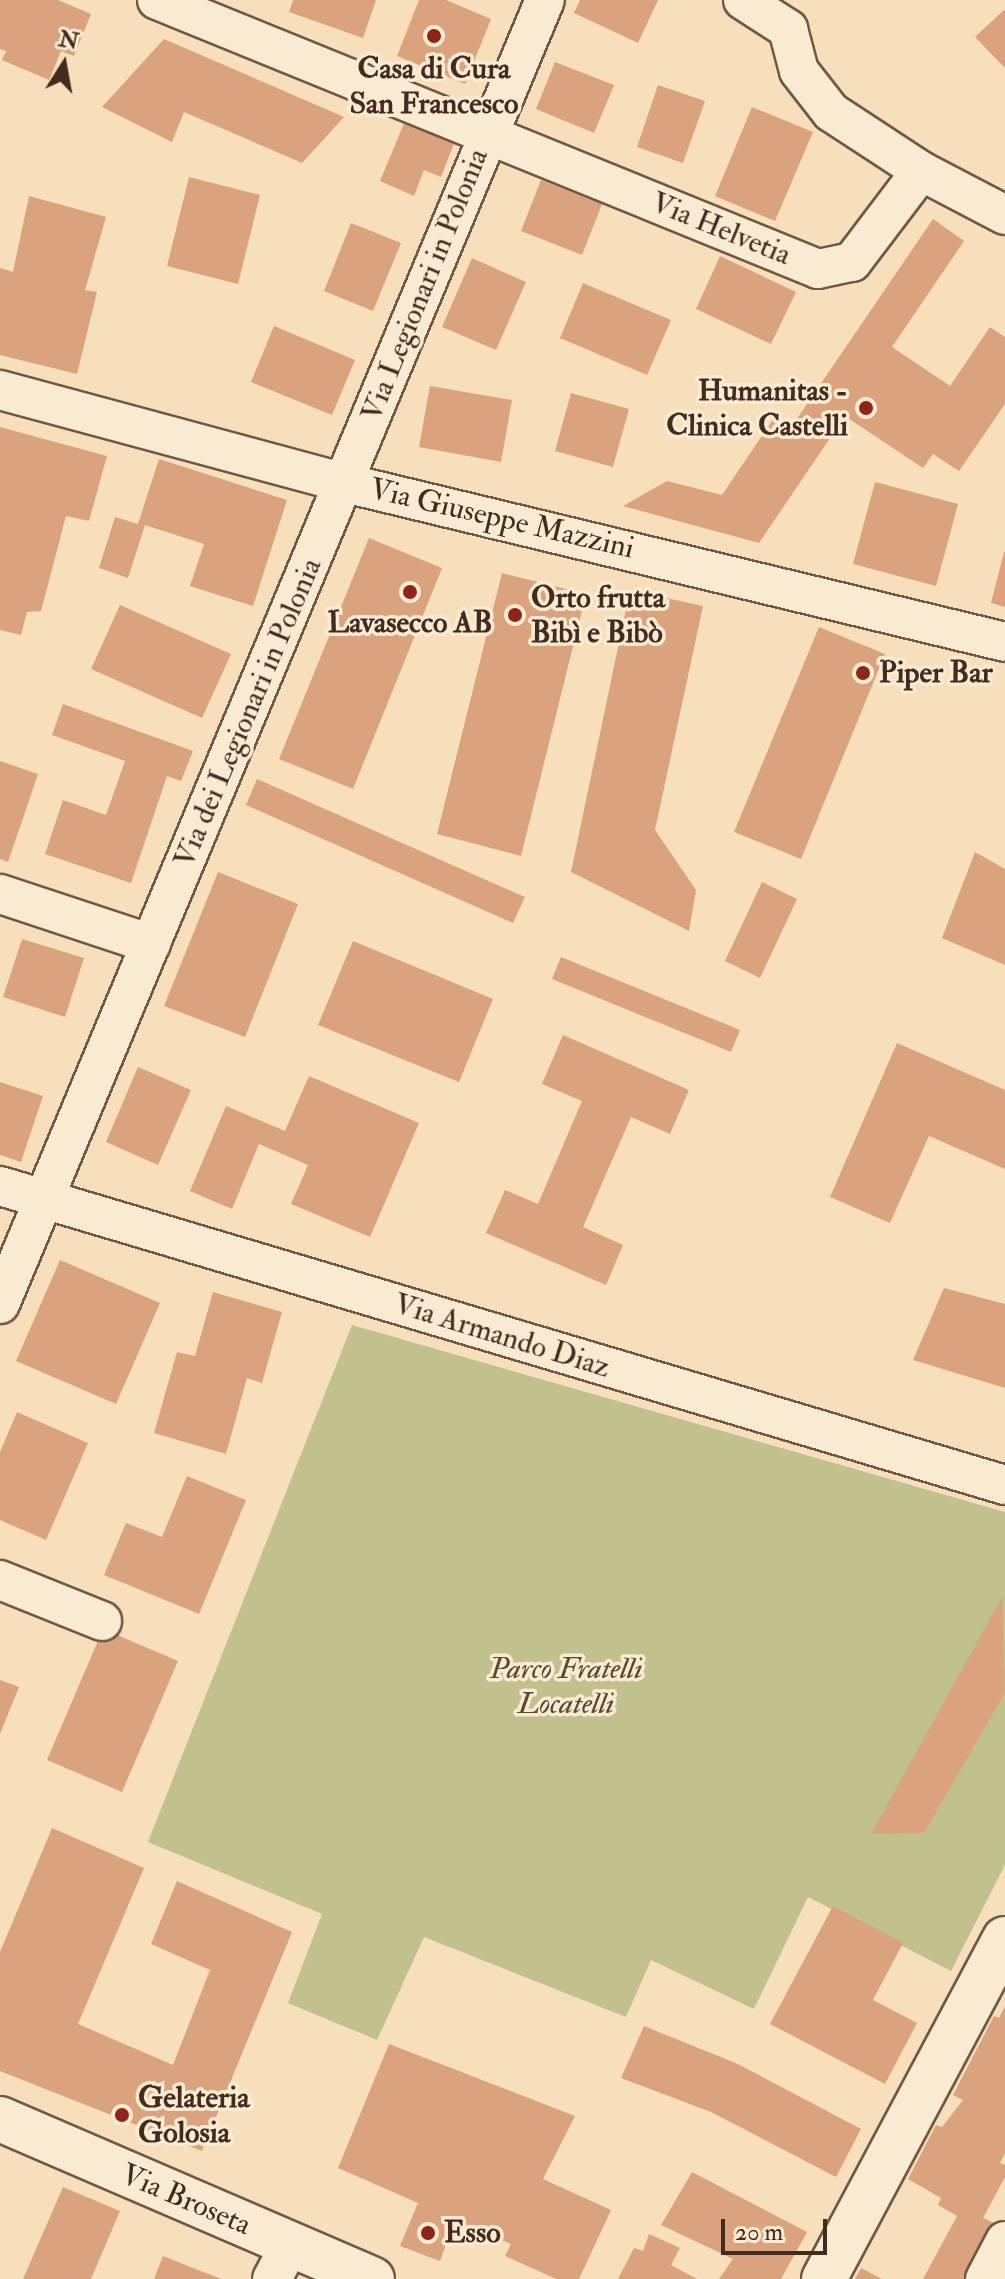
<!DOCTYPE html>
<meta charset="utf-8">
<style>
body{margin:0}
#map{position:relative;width:1005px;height:2279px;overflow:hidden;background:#f6dfba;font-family:"IM FELL Double Pica",serif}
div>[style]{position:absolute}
.green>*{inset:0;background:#c0c18d}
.building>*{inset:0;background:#daa37d}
.roads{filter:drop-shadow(2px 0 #705846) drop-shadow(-2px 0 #705846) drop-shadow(0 2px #705846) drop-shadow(0 -2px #705846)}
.street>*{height:38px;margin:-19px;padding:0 19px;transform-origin:19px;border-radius:19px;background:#f9ead2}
.secondary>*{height:44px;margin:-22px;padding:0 22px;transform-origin:22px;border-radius:22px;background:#f9ead2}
.dots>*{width:22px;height:22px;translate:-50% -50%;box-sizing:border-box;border:4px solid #f9ead2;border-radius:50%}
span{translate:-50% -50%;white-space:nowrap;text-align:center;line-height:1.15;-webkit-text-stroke:7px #f9ead2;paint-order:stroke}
.poi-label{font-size:30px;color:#432b1f;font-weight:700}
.right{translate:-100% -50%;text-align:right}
.left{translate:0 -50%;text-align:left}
.street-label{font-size:30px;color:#432b1f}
.park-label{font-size:30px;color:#5c4935;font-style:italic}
.north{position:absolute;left:24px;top:24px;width:80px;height:80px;-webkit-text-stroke:6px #f9ead2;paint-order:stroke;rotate:11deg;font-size:22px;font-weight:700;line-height:32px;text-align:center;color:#432b1f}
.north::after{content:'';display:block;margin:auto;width:28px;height:36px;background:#432b1f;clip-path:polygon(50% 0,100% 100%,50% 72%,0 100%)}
.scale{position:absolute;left:721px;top:2219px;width:106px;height:36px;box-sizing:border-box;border:4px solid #432b1f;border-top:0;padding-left:10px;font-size:24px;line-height:28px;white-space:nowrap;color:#432b1f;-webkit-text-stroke:6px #f9ead2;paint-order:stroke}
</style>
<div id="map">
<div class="green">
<i style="clip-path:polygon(352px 1325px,1005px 1512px,1005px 1865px,951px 1971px,808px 1897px,754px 2009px,651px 1960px,626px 2017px,424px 1937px,377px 2040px,288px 2003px,322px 1914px,148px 1842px)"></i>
</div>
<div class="building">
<i style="clip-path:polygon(0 0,58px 0,91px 14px,74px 56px,61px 51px,49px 80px,2px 60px,6px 51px,0 49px)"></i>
<i style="clip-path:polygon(293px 0,376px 0,363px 38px,289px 12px)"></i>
<i style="clip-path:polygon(419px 0,446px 0,491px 19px,465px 84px,397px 56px)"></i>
<i style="clip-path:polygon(580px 0,658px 0,638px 43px,574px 13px)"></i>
<i style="clip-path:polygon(1005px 9px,1005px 68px,975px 37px)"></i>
<i style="clip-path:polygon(164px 39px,344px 117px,302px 163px,184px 112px,172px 142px,102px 107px)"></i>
<i style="clip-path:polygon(555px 62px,614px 85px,594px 133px,536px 109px)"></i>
<i style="clip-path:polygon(658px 85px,705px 101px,683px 163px,637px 147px)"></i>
<i style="clip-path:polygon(752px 107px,813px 132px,775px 221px,715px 196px)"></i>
<i style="clip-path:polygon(405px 121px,455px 141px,441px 177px,424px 170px,414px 196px,380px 181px)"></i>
<i style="clip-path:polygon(189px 177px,260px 195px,238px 284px,167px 266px)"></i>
<i style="clip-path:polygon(541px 180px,602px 204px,582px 255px,521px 231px)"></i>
<i style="clip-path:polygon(29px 196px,106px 217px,85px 290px,97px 292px,77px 374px,0 355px,0 268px,13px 272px)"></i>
<i style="clip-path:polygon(933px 219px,964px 241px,892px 347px,950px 386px,990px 327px,1005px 337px,1005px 404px,959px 471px,933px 454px,923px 468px,845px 416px,759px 543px,623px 506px,667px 481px,722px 495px,776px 415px,792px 426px)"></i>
<i style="clip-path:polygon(351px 223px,401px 243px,373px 311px,324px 291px)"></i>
<i style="clip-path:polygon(720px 256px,796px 292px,771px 344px,696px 309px)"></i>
<i style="clip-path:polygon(472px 258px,526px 282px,496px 350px,442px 327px)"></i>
<i style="clip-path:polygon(583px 283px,671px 320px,647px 375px,560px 338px)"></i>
<i style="clip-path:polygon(274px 326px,355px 360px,332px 415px,251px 382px)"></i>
<i style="clip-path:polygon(430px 386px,512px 400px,501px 462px,419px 447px)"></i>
<i style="clip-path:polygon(571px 393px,629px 409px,613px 467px,555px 451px)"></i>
<i style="clip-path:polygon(0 427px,107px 456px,89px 521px,66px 516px,41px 611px,27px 612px,21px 635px,0 630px)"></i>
<i style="clip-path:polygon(159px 459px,287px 500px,253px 606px,190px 586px,204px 544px,145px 525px,128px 578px,99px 568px,115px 517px,138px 524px)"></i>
<i style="clip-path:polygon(875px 482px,958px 504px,936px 586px,853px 564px)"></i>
<i style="clip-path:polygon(369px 538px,442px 568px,353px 789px,279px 759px)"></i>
<i style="clip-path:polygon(1004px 552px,1005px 552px,1005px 607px,991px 603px)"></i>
<i style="clip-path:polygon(502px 573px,586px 594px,521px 856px,437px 834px)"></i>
<i style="clip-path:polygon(630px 590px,703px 606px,655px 830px,696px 890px,689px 931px,571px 872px)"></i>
<i style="clip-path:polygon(120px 605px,231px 654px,202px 718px,91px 669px)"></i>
<i style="clip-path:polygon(819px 627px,885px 654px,801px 859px,734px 832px)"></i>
<i style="clip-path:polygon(63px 704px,193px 751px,181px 781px,167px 776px,131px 883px,45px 854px,63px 800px,106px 815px,125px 761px,52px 735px)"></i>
<i style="clip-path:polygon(0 761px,38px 774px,8px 862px,0 859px)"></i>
<i style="clip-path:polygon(257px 779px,525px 897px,513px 923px,246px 805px)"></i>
<i style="clip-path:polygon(975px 852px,1005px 869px,1005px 965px,942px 938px)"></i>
<i style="clip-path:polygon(218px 872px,298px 904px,245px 1037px,164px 1006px)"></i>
<i style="clip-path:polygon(762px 882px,797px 899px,760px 978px,725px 961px)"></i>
<i style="clip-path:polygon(22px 939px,84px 958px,65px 1017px,3px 997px)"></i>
<i style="clip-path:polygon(353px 941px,493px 999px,459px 1082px,318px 1025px)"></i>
<i style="clip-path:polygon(561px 957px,740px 1030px,731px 1052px,552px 979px)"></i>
<i style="clip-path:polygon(563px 1035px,689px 1090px,670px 1134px,631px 1117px,583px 1227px,623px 1245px,606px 1285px,486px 1233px,505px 1190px,538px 1204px,582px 1101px,542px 1084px)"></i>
<i style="clip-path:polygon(897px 1043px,1005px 1090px,1005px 1169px,929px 1136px,890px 1223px,830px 1197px)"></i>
<i style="clip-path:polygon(138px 1067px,191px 1090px,158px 1165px,106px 1142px)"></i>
<i style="clip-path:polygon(309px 1076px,419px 1123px,370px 1237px,291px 1204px,308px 1165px,259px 1144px,232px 1209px,190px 1191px,226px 1106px,285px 1131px)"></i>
<i style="clip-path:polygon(0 1082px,43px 1096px,21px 1162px,0 1155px)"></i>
<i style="clip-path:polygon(60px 1260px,160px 1303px,116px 1404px,16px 1361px)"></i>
<i style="clip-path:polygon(944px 1288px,1005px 1304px,1005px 1388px,913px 1360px)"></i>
<i style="clip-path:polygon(213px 1292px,282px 1312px,262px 1383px,247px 1378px,226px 1454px,154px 1433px,177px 1352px,195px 1356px)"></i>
<i style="clip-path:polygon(17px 1412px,88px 1443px,46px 1540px,0 1520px,0 1452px)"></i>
<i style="clip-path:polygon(187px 1476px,246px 1500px,199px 1614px,104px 1575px,126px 1523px,162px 1537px)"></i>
<i style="clip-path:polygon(1002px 1597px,1005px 1693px,924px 1833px,871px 1834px)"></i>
<i style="clip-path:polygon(103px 1629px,178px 1661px,122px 1792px,47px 1760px)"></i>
<i style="clip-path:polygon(0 1680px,19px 1687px,0 1734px)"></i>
<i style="clip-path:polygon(52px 1828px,144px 1868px,78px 2024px,173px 2065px,210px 1970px,151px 1944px,177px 1881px,292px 1932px,202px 2151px,0 2071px,0 1952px)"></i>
<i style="clip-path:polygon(833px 1906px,903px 1943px,873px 2000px,917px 2023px,885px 2084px,770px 2024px)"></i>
<i style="clip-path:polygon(1005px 2006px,1005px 2153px,1000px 2163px,1005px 2165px,1005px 2177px,983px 2218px,998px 2225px,972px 2279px,923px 2279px,957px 2216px,938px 2205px,941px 2198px,908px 2179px,936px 2125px,942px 2127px,963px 2100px,953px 2095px,994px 2016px,999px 2018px)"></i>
<i style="clip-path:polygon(644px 2026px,738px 2064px,861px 2129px,836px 2177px,711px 2112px,621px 2078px)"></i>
<i style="clip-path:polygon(389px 2044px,575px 2116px,543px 2179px,611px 2210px,579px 2279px,556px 2279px,505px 2256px,511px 2244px,455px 2220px,440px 2261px,400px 2246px,418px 2203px,338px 2168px)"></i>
<i style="clip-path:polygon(692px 2172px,807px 2232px,781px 2279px,719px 2279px,733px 2259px,661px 2225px)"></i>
<i style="clip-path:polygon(63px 2187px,120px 2211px,91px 2279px,23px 2279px)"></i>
<i style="clip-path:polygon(649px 2234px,680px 2248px,671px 2265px,697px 2279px,618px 2279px,634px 2248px,643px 2251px)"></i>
<i style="clip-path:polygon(163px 2256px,221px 2279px,154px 2279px)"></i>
<i style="clip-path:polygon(861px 2268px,882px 2279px,855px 2279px)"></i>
</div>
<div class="roads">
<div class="street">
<i style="left:157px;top:0;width:714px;rotate:22.14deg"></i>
<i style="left:818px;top:269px;width:35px;rotate:-12deg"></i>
<i style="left:852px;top:262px;width:114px;rotate:-52.8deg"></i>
<i style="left:743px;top:0;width:54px;rotate:32.8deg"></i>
<i style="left:788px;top:29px;width:43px;rotate:75.3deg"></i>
<i style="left:799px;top:71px;width:52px;rotate:52deg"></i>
<i style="left:831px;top:112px;width:108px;rotate:33.2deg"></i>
<i style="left:921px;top:171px;width:95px;rotate:27.6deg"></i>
<i style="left:0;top:390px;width:357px;rotate:15.1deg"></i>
<i style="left:345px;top:483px;width:679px;rotate:13.54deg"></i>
<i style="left:0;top:894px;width:159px;rotate:18.3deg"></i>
<i style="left:0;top:1186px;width:1049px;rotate:16.57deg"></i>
<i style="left:0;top:1304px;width:1413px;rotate:-67.32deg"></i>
<i style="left:0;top:1580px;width:110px;rotate:21.9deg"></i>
<i style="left:272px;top:2279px;width:38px;rotate:-62deg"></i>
<i style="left:985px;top:2279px;width:43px;rotate:-62.2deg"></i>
</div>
<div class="secondary">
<i style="left:0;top:2119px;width:405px;rotate:23.3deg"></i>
<i style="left:824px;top:2279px;width:385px;rotate:-62deg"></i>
</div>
</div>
<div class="dots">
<i style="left:434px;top:36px;background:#8f2418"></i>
<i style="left:866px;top:408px;background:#8f2418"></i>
<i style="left:410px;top:592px;background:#8f2418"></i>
<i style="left:515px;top:615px;background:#8f2418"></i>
<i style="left:863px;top:673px;background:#8f2418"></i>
<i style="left:122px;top:2115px;background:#8f2418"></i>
<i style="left:428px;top:2233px;background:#8f2418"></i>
</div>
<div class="poi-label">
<span style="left:434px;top:86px">Casa di Cura<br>San Francesco</span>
<span class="right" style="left:848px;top:408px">Humanitas -<br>Clinica Castelli</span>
<span class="left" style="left:531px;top:615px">Orto frutta<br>Bibì e Bibò</span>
<span style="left:410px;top:623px">Lavasecco AB</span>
<span class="left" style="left:879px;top:673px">Piper Bar</span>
<span class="left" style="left:138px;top:2115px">Gelateria<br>Golosia</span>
<span class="left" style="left:444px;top:2233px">Esso</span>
</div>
<div class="street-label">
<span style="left:721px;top:229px;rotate:22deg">Via Helvetia</span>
<span style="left:425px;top:285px;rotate:-68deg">Via Legionari in Polonia</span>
<span style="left:502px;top:519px;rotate:13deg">Via Giuseppe Mazzini</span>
<span style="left:248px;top:713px;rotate:-67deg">Via dei Legionari in Polonia</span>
<span style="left:502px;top:1336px;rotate:17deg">Via Armando Diaz</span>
<span style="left:186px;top:2200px;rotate:23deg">Via Broseta</span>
</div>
<div class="park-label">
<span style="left:566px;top:1686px">Parco Fratelli<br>Locatelli</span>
</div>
<div class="north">N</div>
<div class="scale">20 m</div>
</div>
